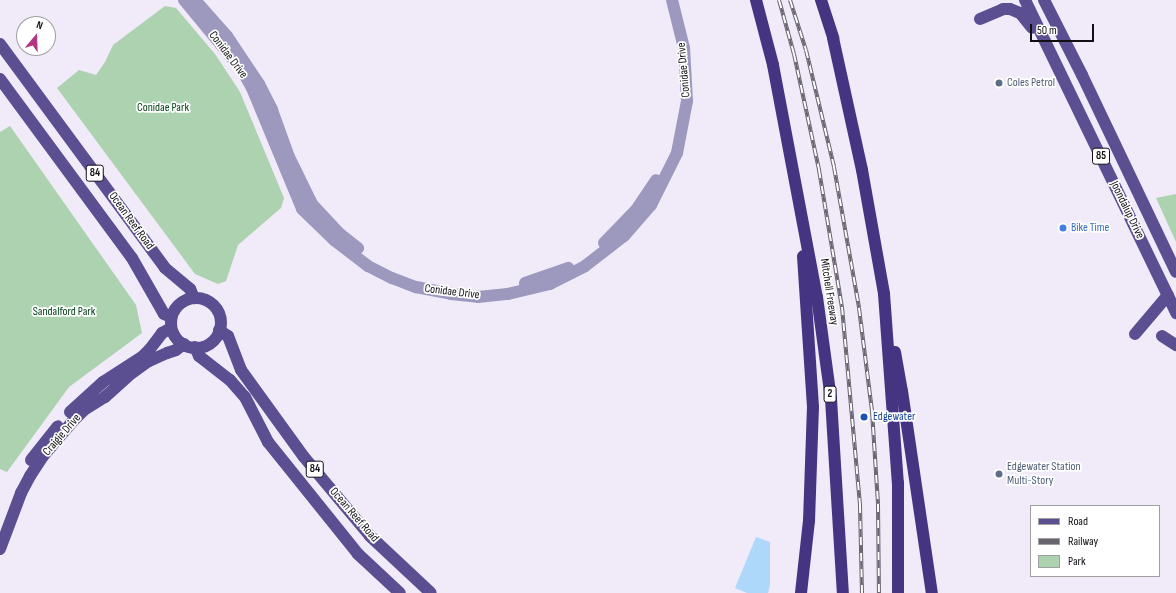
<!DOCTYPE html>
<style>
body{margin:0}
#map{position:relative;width:1176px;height:593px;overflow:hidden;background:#f0eaf9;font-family:"Sofia Sans Condensed",sans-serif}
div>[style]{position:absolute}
.green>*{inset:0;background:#acd2af}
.water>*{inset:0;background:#add8fa}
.minor>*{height:12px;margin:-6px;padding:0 6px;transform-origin:6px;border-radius:6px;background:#9c98be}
.major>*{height:12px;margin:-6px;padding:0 6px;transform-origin:6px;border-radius:6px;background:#5b4f92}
.major>.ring{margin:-6px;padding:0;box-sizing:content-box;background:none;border:12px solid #5b4f92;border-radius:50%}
.highway>*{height:12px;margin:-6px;padding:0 6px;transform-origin:6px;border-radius:6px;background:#453481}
.rail>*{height:4px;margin-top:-2px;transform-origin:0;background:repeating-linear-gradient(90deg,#fff 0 8px,#68656e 0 16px);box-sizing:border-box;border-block:1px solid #68656e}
.dots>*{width:11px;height:11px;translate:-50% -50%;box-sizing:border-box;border:2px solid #fff;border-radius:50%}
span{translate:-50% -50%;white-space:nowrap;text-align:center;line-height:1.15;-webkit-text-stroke:3.5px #fff;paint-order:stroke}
.shield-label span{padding:1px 3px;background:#fff;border:1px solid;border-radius:3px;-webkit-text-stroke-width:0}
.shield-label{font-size:11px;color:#110f14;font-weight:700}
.street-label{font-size:12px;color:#110f14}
.service-label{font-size:12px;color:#4e5e75}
.left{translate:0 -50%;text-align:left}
.park-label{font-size:12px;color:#044216}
.shop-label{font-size:12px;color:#366cbe}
.transit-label{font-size:12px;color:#164399}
.legend{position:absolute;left:1030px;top:505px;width:130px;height:72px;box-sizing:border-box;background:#fff;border:1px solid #a09fa1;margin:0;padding:5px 7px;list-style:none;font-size:12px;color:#110f14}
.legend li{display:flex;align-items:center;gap:8px;height:20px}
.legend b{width:20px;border:1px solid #a09fa1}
.north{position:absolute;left:16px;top:16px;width:40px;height:40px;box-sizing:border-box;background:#fff;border:1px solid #a09fa1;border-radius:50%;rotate:19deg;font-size:11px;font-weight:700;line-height:16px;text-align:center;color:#110f14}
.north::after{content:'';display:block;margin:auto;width:14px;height:18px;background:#b23584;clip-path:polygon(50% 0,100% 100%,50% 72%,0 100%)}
.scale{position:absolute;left:1030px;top:24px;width:64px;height:18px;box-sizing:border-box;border:2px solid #110f14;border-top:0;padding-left:5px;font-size:12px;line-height:14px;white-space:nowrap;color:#110f14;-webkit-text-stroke:3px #fff;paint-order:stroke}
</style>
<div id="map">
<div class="green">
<i style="clip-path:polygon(165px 6px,176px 8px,215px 54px,240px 92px,284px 198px,281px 208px,238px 245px,226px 281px,218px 284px,195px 274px,57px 88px,79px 70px,96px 75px,105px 62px,113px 45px)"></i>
<i style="clip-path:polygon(10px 126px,136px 305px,142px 333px,69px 387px,7px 472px,0 469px,0 132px)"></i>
<i style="clip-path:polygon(1176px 194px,1176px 242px,1156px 198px)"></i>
</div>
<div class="water">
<i style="clip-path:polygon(756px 537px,770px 542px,770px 585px,768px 593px,747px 593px,735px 588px)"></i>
</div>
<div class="minor">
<i style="left:184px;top:0;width:91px;rotate:50.4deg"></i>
<i style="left:242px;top:70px;width:21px;rotate:61deg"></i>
<i style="left:252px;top:88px;width:131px;rotate:67.5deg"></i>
<i style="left:302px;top:209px;width:45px;rotate:44.1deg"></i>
<i style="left:334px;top:240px;width:43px;rotate:37.4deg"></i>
<i style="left:368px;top:266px;width:27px;rotate:27deg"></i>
<i style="left:392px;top:278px;width:26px;rotate:21deg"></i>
<i style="left:416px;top:287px;width:36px;rotate:11deg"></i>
<i style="left:451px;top:294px;width:27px;rotate:6deg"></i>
<i style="left:478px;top:297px;width:30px;rotate:-6deg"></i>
<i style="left:508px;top:294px;width:43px;rotate:-13.4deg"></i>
<i style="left:550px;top:284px;width:39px;rotate:-27deg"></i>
<i style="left:585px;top:266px;width:49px;rotate:-37.6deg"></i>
<i style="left:624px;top:236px;width:41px;rotate:-48.9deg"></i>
<i style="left:651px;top:205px;width:58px;rotate:-63.4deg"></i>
<i style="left:677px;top:153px;width:53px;rotate:-79.1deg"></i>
<i style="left:687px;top:101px;width:53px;rotate:-93.2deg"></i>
<i style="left:684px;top:48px;width:49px;rotate:-104deg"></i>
<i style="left:195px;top:0;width:48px;rotate:48.4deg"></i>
<i style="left:227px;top:36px;width:58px;rotate:56.3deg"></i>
<i style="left:259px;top:84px;width:29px;rotate:63deg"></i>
<i style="left:272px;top:110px;width:50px;rotate:70.1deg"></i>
<i style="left:289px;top:157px;width:52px;rotate:63.9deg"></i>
<i style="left:312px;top:204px;width:41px;rotate:47deg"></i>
<i style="left:340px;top:234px;width:23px;rotate:38deg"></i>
<i style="left:604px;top:243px;width:46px;rotate:-45.9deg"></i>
<i style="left:636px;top:210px;width:36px;rotate:-56deg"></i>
<i style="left:525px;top:283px;width:46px;rotate:-19.2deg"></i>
</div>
<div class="major">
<i style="left:1025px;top:0;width:348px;rotate:64.2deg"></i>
<i style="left:1044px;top:0;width:84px;rotate:63.1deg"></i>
<i style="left:1082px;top:75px;width:218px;rotate:64.5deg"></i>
<i style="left:980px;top:19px;width:25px;rotate:-23deg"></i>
<i style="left:1003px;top:9px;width:7px"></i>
<i style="left:1010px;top:9px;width:11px;rotate:22deg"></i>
<i style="left:1020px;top:13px;width:19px;rotate:51deg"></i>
<i style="left:0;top:44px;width:278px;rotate:53.6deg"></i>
<i style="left:165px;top:268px;width:33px;rotate:40deg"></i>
<i style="left:190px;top:289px;width:10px;rotate:66deg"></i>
<i style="left:0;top:79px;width:222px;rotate:53.6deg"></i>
<i style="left:132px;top:258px;width:64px;rotate:60.3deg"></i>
<i style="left:164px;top:314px;width:8px;rotate:23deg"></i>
<i class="ring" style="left:171px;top:298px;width:38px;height:38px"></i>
<i style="left:219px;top:330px;width:11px;rotate:34deg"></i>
<i style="left:228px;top:336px;width:36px;rotate:69deg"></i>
<i style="left:241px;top:370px;width:107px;rotate:54.1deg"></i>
<i style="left:304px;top:457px;width:103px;rotate:50.1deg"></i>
<i style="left:370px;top:536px;width:83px;rotate:43.1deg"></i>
<i style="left:1135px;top:334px;width:51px;rotate:-49.8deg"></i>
<i style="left:1162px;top:336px;width:17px;rotate:33deg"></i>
<i style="left:195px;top:347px;width:10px;rotate:66deg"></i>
<i style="left:199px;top:356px;width:39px;rotate:38deg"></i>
<i style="left:230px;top:380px;width:23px;rotate:49deg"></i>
<i style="left:245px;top:397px;width:51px;rotate:62.9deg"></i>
<i style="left:268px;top:442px;width:144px;rotate:51.2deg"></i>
<i style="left:358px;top:554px;width:57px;rotate:42.9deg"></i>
<i style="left:70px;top:412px;width:45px;rotate:-42.3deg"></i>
<i style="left:103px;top:382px;width:46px;rotate:-32.7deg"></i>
<i style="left:142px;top:357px;width:11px;rotate:-45deg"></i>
<i style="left:150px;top:349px;width:20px;rotate:-53deg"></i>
<i style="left:162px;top:333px;width:10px;rotate:-29deg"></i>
<i style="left:31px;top:460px;width:43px;rotate:-51.5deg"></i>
<i style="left:0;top:549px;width:60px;rotate:-69.4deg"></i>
<i style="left:21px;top:493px;width:19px;rotate:-62deg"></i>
<i style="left:30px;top:476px;width:24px;rotate:-57deg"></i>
<i style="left:43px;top:456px;width:45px;rotate:-49.5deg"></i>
<i style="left:72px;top:422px;width:17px;rotate:-45deg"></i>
<i style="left:84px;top:410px;width:25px;rotate:-32deg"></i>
<i style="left:105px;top:397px;width:31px;rotate:-42deg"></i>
<i style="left:128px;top:376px;width:26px;rotate:-36deg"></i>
<i style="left:149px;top:361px;width:20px;rotate:-24deg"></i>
<i style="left:167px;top:353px;width:9px;rotate:-18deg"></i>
<i style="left:176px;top:350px;width:10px;rotate:-37deg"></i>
</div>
<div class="highway">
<i style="left:756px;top:0;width:67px;rotate:75.3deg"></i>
<i style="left:773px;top:65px;width:236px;rotate:79.3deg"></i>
<i style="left:817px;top:297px;width:103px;rotate:82.2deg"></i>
<i style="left:831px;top:399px;width:194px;rotate:86.5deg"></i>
<i style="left:821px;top:0;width:40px;rotate:72deg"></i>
<i style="left:833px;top:38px;width:135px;rotate:77.6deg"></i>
<i style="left:862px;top:170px;width:126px;rotate:79.9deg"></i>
<i style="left:884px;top:294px;width:190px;rotate:85.8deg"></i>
<i style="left:898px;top:483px;width:110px;rotate:90deg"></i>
<i style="left:895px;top:352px;width:40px;rotate:80deg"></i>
<i style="left:902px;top:391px;width:204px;rotate:81.6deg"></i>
<i style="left:801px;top:593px;width:72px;rotate:-83.7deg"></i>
<i style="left:809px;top:521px;width:114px;rotate:-88deg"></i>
<i style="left:813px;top:407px;width:151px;rotate:-93.8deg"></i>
</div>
<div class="rail">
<i style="left:779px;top:0;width:56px;rotate:74.5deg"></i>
<i style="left:794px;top:54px;width:119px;rotate:77.8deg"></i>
<i style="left:819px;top:170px;width:139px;rotate:80.5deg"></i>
<i style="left:842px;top:307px;width:199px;rotate:84.8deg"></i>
<i style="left:860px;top:505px;width:88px;rotate:88.7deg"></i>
<i style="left:790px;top:0;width:52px;rotate:72.3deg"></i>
<i style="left:806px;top:50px;width:120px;rotate:76.5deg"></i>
<i style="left:834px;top:167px;width:143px;rotate:79.9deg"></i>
<i style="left:859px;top:308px;width:104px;rotate:82.8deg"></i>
<i style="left:872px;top:411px;width:93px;rotate:86.3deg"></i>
<i style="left:878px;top:504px;width:89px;rotate:89.4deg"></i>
</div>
<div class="dots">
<i style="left:999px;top:83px;background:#5c6f8a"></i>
<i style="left:1063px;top:228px;background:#3f7fe0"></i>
<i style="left:864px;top:417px;background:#1a4fb4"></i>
<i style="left:999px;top:474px;background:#5c6f8a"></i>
</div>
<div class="shield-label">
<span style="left:1101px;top:156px">85</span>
<span style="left:95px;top:173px">84</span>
<span style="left:830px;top:394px">2</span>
<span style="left:315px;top:469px">84</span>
</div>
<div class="street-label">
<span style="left:228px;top:55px;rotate:53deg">Conidae Drive</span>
<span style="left:684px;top:70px;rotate:-95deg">Conidae Drive</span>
<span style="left:1127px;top:210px;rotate:64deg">Joondalup Drive</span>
<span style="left:131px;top:221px;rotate:54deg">Ocean Reef Road</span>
<span style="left:452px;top:292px;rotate:7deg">Conidae Drive</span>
<span style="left:829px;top:292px;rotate:81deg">Mitchell Freeway</span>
<span style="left:62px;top:435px;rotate:-49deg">Craigie Drive</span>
<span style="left:354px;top:515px;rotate:49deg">Ocean Reef Road</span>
</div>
<div class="service-label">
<span class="left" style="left:1007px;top:83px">Coles Petrol</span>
<span class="left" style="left:1007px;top:474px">Edgewater Station<br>Multi-Story</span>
</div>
<div class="park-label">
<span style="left:163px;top:108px">Conidae Park</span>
<span style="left:64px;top:312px">Sandalford Park</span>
</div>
<div class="shop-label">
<span class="left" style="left:1071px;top:228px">Bike Time</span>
</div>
<div class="transit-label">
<span class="left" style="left:873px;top:417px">Edgewater</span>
</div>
<ul class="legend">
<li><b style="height:5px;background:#5b4f92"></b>Road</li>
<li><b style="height:5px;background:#68656e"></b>Railway</li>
<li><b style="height:11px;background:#acd2af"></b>Park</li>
</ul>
<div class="north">N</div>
<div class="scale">50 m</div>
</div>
